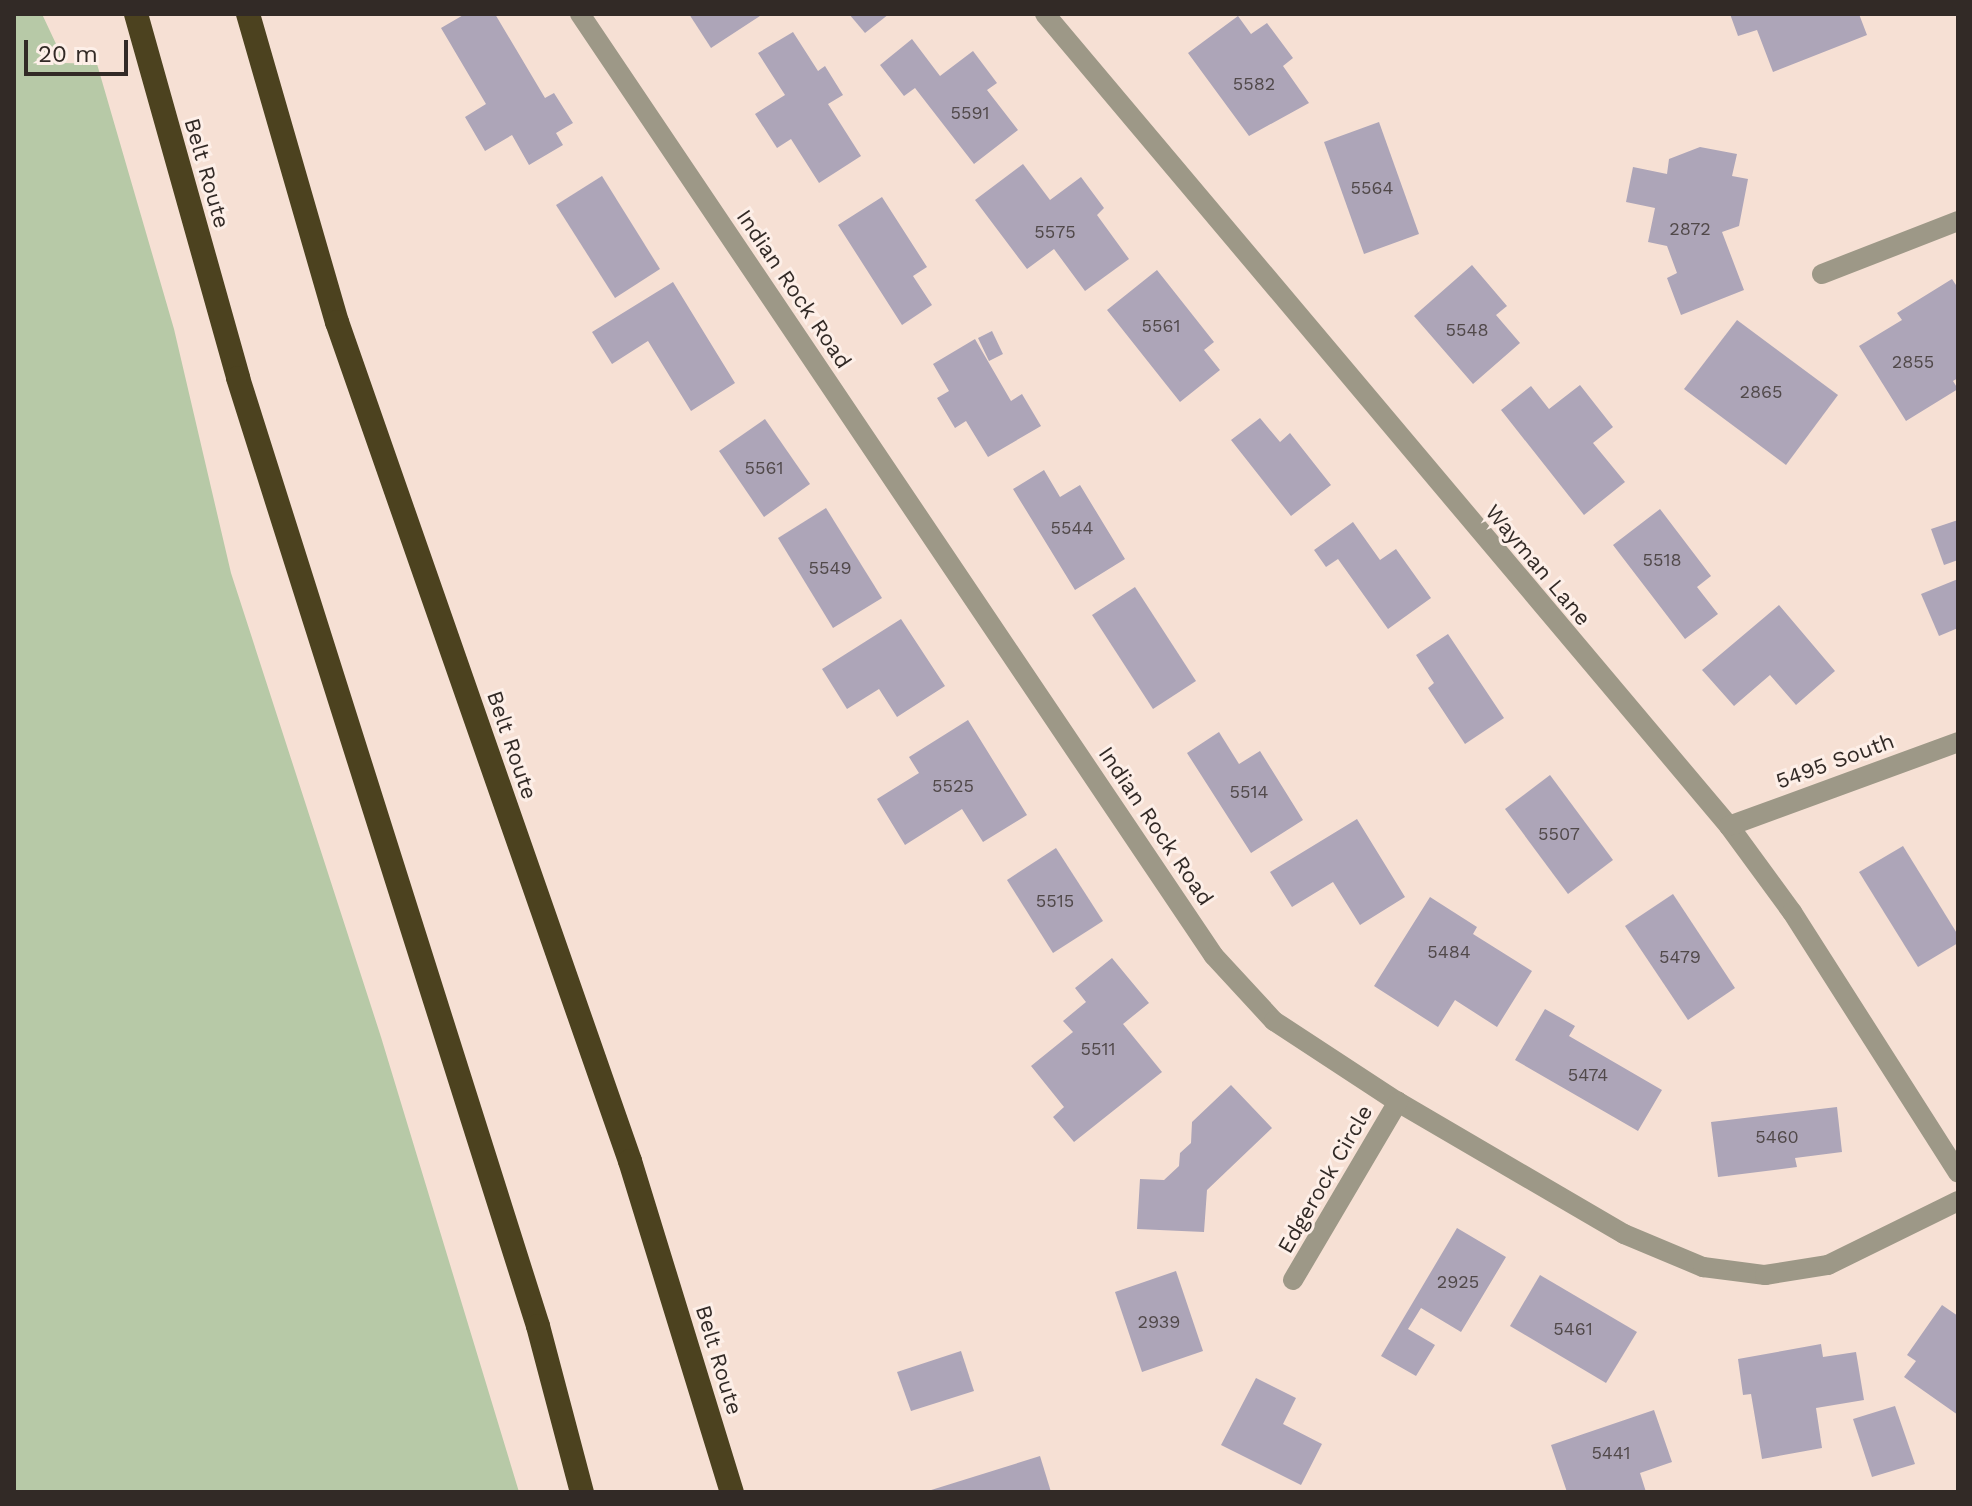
<!DOCTYPE html>
<style>
body{margin:0}
#map{position:relative;width:1972px;height:1506px;overflow:hidden;background:#f6e0d4;font-family:"Work Sans",sans-serif}
div>[style]{position:absolute}
.green>*{inset:0;background:#b7c9a7}
.building>*{inset:0;background:#ada5b8}
.minor>*{height:20px;margin:-10px;padding:0 10px;transform-origin:10px;border-radius:10px;background:#9d9887}
.highway>*{height:24px;margin:-12px;padding:0 12px;transform-origin:12px;border-radius:12px;background:#4c421f}
span{translate:-50% -50%;white-space:nowrap;text-align:center;line-height:1.15;-webkit-text-stroke:6px #fdefe8;paint-order:stroke}
.number-label{font-size:18px;color:#51494a}
.number-label span{-webkit-text-stroke-width:0}
.street-label{font-size:22px;color:#322a26}
.frame{position:absolute;inset:0;border:16px solid #322a26;pointer-events:none}
.scale{position:absolute;left:24px;top:40px;width:104px;height:36px;box-sizing:border-box;border:4px solid #322a26;border-top:0;padding-left:10px;font-size:24px;line-height:28px;white-space:nowrap;color:#322a26;-webkit-text-stroke:6px #fdefe8;paint-order:stroke}
</style>
<div id="map">
<div class="green">
<i style="clip-path:polygon(14px 14px,42px 14px,65px 63px,97px 64px,174px 329px,231px 573px,381px 1037px,519px 1492px,14px 1492px)"></i>
</div>
<div class="building">
<i style="clip-path:polygon(465px 14px,495px 14px,545px 98px,554px 93px,573px 123px,556px 133px,563px 145px,529px 165px,512px 135px,485px 151px,465px 117px,486px 104px,441px 28px)"></i>
<i style="clip-path:polygon(689px 14px,763px 14px,711px 48px)"></i>
<i style="clip-path:polygon(849px 14px,889px 14px,865px 33px)"></i>
<i style="clip-path:polygon(1730px 14px,1859px 14px,1867px 35px,1773px 72px,1757px 30px,1738px 36px)"></i>
<i style="clip-path:polygon(1238px 16px,1251px 34px,1267px 23px,1293px 58px,1283px 66px,1309px 103px,1249px 136px,1188px 53px)"></i>
<i style="clip-path:polygon(793px 32px,818px 71px,825px 66px,843px 95px,828px 104px,861px 156px,819px 183px,791px 139px,777px 148px,755px 114px,785px 95px,758px 53px)"></i>
<i style="clip-path:polygon(912px 39px,940px 76px,973px 51px,997px 83px,987px 90px,1018px 130px,974px 164px,915px 88px,904px 96px,880px 65px)"></i>
<i style="clip-path:polygon(1379px 122px,1419px 234px,1364px 254px,1324px 142px)"></i>
<i style="clip-path:polygon(1700px 147px,1737px 154px,1732px 176px,1748px 179px,1739px 226px,1722px 232px,1744px 290px,1681px 315px,1667px 278px,1677px 273px,1667px 246px,1648px 242px,1655px 208px,1626px 202px,1633px 167px,1667px 174px,1669px 159px)"></i>
<i style="clip-path:polygon(1023px 164px,1050px 200px,1081px 177px,1104px 208px,1097px 215px,1129px 259px,1085px 291px,1054px 249px,1027px 269px,975px 200px)"></i>
<i style="clip-path:polygon(602px 176px,660px 269px,615px 298px,556px 205px)"></i>
<i style="clip-path:polygon(882px 197px,927px 267px,913px 276px,932px 305px,902px 325px,838px 225px)"></i>
<i style="clip-path:polygon(1472px 265px,1507px 306px,1496px 315px,1520px 343px,1473px 384px,1414px 316px)"></i>
<i style="clip-path:polygon(1157px 270px,1214px 342px,1204px 350px,1220px 370px,1180px 402px,1107px 310px)"></i>
<i style="clip-path:polygon(1952px 279px,1958px 288px,1958px 378px,1953px 381px,1958px 389px,1906px 421px,1859px 346px,1902px 320px,1897px 313px)"></i>
<i style="clip-path:polygon(673px 282px,735px 383px,691px 411px,648px 341px,612px 364px,592px 332px)"></i>
<i style="clip-path:polygon(1737px 320px,1838px 395px,1786px 465px,1684px 389px)"></i>
<i style="clip-path:polygon(992px 331px,1003px 354px,989px 361px,978px 338px)"></i>
<i style="clip-path:polygon(975px 339px,1011px 401px,1022px 394px,1041px 426px,988px 457px,966px 421px,955px 428px,937px 398px,949px 391px,933px 364px)"></i>
<i style="clip-path:polygon(1580px 385px,1613px 427px,1593px 443px,1625px 482px,1584px 515px,1501px 410px,1531px 386px,1549px 409px)"></i>
<i style="clip-path:polygon(1260px 418px,1280px 442px,1290px 433px,1331px 485px,1291px 516px,1231px 440px)"></i>
<i style="clip-path:polygon(765px 419px,810px 484px,764px 517px,719px 451px)"></i>
<i style="clip-path:polygon(1044px 470px,1060px 497px,1080px 485px,1125px 559px,1075px 590px,1013px 489px)"></i>
<i style="clip-path:polygon(826px 508px,882px 598px,833px 628px,778px 538px)"></i>
<i style="clip-path:polygon(1660px 509px,1711px 576px,1697px 587px,1718px 614px,1685px 639px,1613px 545px)"></i>
<i style="clip-path:polygon(1958px 520px,1958px 560px,1944px 565px,1931px 529px)"></i>
<i style="clip-path:polygon(1353px 522px,1380px 560px,1396px 549px,1431px 598px,1388px 629px,1338px 559px,1326px 567px,1314px 550px)"></i>
<i style="clip-path:polygon(1958px 579px,1958px 628px,1939px 636px,1921px 594px)"></i>
<i style="clip-path:polygon(1135px 587px,1196px 681px,1153px 709px,1092px 615px)"></i>
<i style="clip-path:polygon(1779px 605px,1835px 671px,1796px 705px,1770px 675px,1734px 706px,1702px 670px)"></i>
<i style="clip-path:polygon(901px 619px,945px 686px,897px 717px,879px 689px,847px 709px,822px 669px)"></i>
<i style="clip-path:polygon(1448px 634px,1504px 718px,1465px 744px,1428px 688px,1434px 683px,1416px 655px)"></i>
<i style="clip-path:polygon(968px 720px,1027px 815px,983px 842px,962px 809px,905px 845px,877px 799px,919px 773px,909px 757px)"></i>
<i style="clip-path:polygon(1219px 732px,1239px 764px,1260px 751px,1303px 820px,1251px 853px,1187px 753px)"></i>
<i style="clip-path:polygon(1550px 775px,1613px 860px,1568px 894px,1505px 809px)"></i>
<i style="clip-path:polygon(1357px 819px,1405px 897px,1360px 925px,1333px 882px,1292px 907px,1270px 872px)"></i>
<i style="clip-path:polygon(1903px 846px,1958px 935px,1958px 943px,1918px 967px,1859px 872px)"></i>
<i style="clip-path:polygon(1056px 848px,1103px 921px,1053px 953px,1007px 880px)"></i>
<i style="clip-path:polygon(1673px 894px,1735px 988px,1688px 1020px,1625px 926px)"></i>
<i style="clip-path:polygon(1430px 897px,1477px 927px,1473px 934px,1532px 971px,1497px 1027px,1455px 1000px,1438px 1027px,1374px 986px)"></i>
<i style="clip-path:polygon(1112px 958px,1149px 1003px,1123px 1024px,1162px 1072px,1074px 1142px,1053px 1117px,1064px 1107px,1031px 1066px,1073px 1032px,1063px 1021px,1086px 1002px,1075px 988px)"></i>
<i style="clip-path:polygon(1545px 1009px,1575px 1026px,1569px 1036px,1662px 1090px,1638px 1131px,1515px 1060px)"></i>
<i style="clip-path:polygon(1231px 1085px,1272px 1128px,1207px 1190px,1204px 1232px,1137px 1229px,1140px 1179px,1164px 1180px,1179px 1166px,1180px 1153px,1191px 1143px,1192px 1122px)"></i>
<i style="clip-path:polygon(1837px 1107px,1842px 1152px,1795px 1158px,1797px 1167px,1718px 1177px,1711px 1122px)"></i>
<i style="clip-path:polygon(1457px 1228px,1506px 1257px,1461px 1332px,1421px 1308px,1408px 1329px,1435px 1345px,1416px 1376px,1381px 1356px)"></i>
<i style="clip-path:polygon(1176px 1271px,1203px 1351px,1142px 1372px,1115px 1292px)"></i>
<i style="clip-path:polygon(1540px 1275px,1637px 1332px,1606px 1383px,1510px 1326px)"></i>
<i style="clip-path:polygon(1942px 1305px,1958px 1316px,1958px 1415px,1904px 1377px,1916px 1361px,1907px 1355px)"></i>
<i style="clip-path:polygon(1821px 1344px,1823px 1357px,1856px 1352px,1864px 1400px,1816px 1408px,1822px 1448px,1762px 1459px,1751px 1394px,1743px 1395px,1738px 1359px)"></i>
<i style="clip-path:polygon(961px 1351px,974px 1391px,911px 1411px,897px 1372px)"></i>
<i style="clip-path:polygon(1256px 1378px,1296px 1398px,1283px 1424px,1322px 1444px,1301px 1485px,1221px 1445px)"></i>
<i style="clip-path:polygon(1895px 1406px,1915px 1464px,1872px 1477px,1853px 1419px)"></i>
<i style="clip-path:polygon(1654px 1410px,1672px 1462px,1640px 1473px,1646px 1492px,1567px 1492px,1551px 1445px)"></i>
<i style="clip-path:polygon(1040px 1456px,1051px 1492px,928px 1492px,928px 1491px)"></i>
</div>
<div class="minor">
<i style="left:580px;top:14px;width:1135px;rotate:56.06deg"></i>
<i style="left:1214px;top:956px;width:88px;rotate:47.3deg"></i>
<i style="left:1274px;top:1021px;width:148px;rotate:33.2deg"></i>
<i style="left:1398px;top:1102px;width:262px;rotate:30.3deg"></i>
<i style="left:1624px;top:1234px;width:86px;rotate:22.7deg"></i>
<i style="left:1703px;top:1267px;width:63px;rotate:7.4deg"></i>
<i style="left:1765px;top:1275px;width:64px;rotate:-9deg"></i>
<i style="left:1828px;top:1265px;width:145px;rotate:-26.2deg"></i>
<i style="left:1045px;top:14px;width:1062px;rotate:49.89deg"></i>
<i style="left:1729px;top:826px;width:107px;rotate:53.8deg"></i>
<i style="left:1792px;top:912px;width:309px;rotate:57.5deg"></i>
<i style="left:1822px;top:274px;width:146px;rotate:-21.3deg"></i>
<i style="left:1729px;top:826px;width:244px;rotate:-20.1deg"></i>
<i style="left:1293px;top:1280px;width:207px;rotate:-59.5deg"></i>
</div>
<div class="highway">
<i style="left:136px;top:14px;width:378px;rotate:74.3deg"></i>
<i style="left:238px;top:378px;width:994px;rotate:72.44deg"></i>
<i style="left:538px;top:1326px;width:172px;rotate:75.2deg"></i>
<i style="left:248px;top:14px;width:321px;rotate:73.9deg"></i>
<i style="left:337px;top:322px;width:889px;rotate:70.75deg"></i>
<i style="left:630px;top:1161px;width:346px;rotate:72.9deg"></i>
</div>
<div class="number-label">
<span style="left:1254px;top:84px">5582</span>
<span style="left:970px;top:113px">5591</span>
<span style="left:1372px;top:188px">5564</span>
<span style="left:1690px;top:229px">2872</span>
<span style="left:1055px;top:232px">5575</span>
<span style="left:1161px;top:326px">5561</span>
<span style="left:1467px;top:330px">5548</span>
<span style="left:1913px;top:362px">2855</span>
<span style="left:1761px;top:392px">2865</span>
<span style="left:764px;top:468px">5561</span>
<span style="left:1072px;top:528px">5544</span>
<span style="left:1662px;top:560px">5518</span>
<span style="left:830px;top:568px">5549</span>
<span style="left:953px;top:786px">5525</span>
<span style="left:1249px;top:792px">5514</span>
<span style="left:1559px;top:834px">5507</span>
<span style="left:1055px;top:901px">5515</span>
<span style="left:1449px;top:952px">5484</span>
<span style="left:1680px;top:957px">5479</span>
<span style="left:1098px;top:1049px">5511</span>
<span style="left:1588px;top:1075px">5474</span>
<span style="left:1777px;top:1137px">5460</span>
<span style="left:1458px;top:1282px">2925</span>
<span style="left:1159px;top:1322px">2939</span>
<span style="left:1573px;top:1329px">5461</span>
<span style="left:1611px;top:1453px">5441</span>
</div>
<div class="street-label">
<span style="left:207px;top:173px;rotate:74deg">Belt Route</span>
<span style="left:794px;top:289px;rotate:56deg">Indian Rock Road</span>
<span style="left:1538px;top:565px;rotate:50deg">Wayman Lane</span>
<span style="left:512px;top:745px;rotate:71deg">Belt Route</span>
<span style="left:1835px;top:761px;rotate:-20deg">5495 South</span>
<span style="left:1156px;top:826px;rotate:56deg">Indian Rock Road</span>
<span style="left:1325px;top:1179px;rotate:-60deg">Edgerock Circle</span>
<span style="left:719px;top:1360px;rotate:73deg">Belt Route</span>
</div>
<div class="frame"></div>
<div class="scale">20 m</div>
</div>
